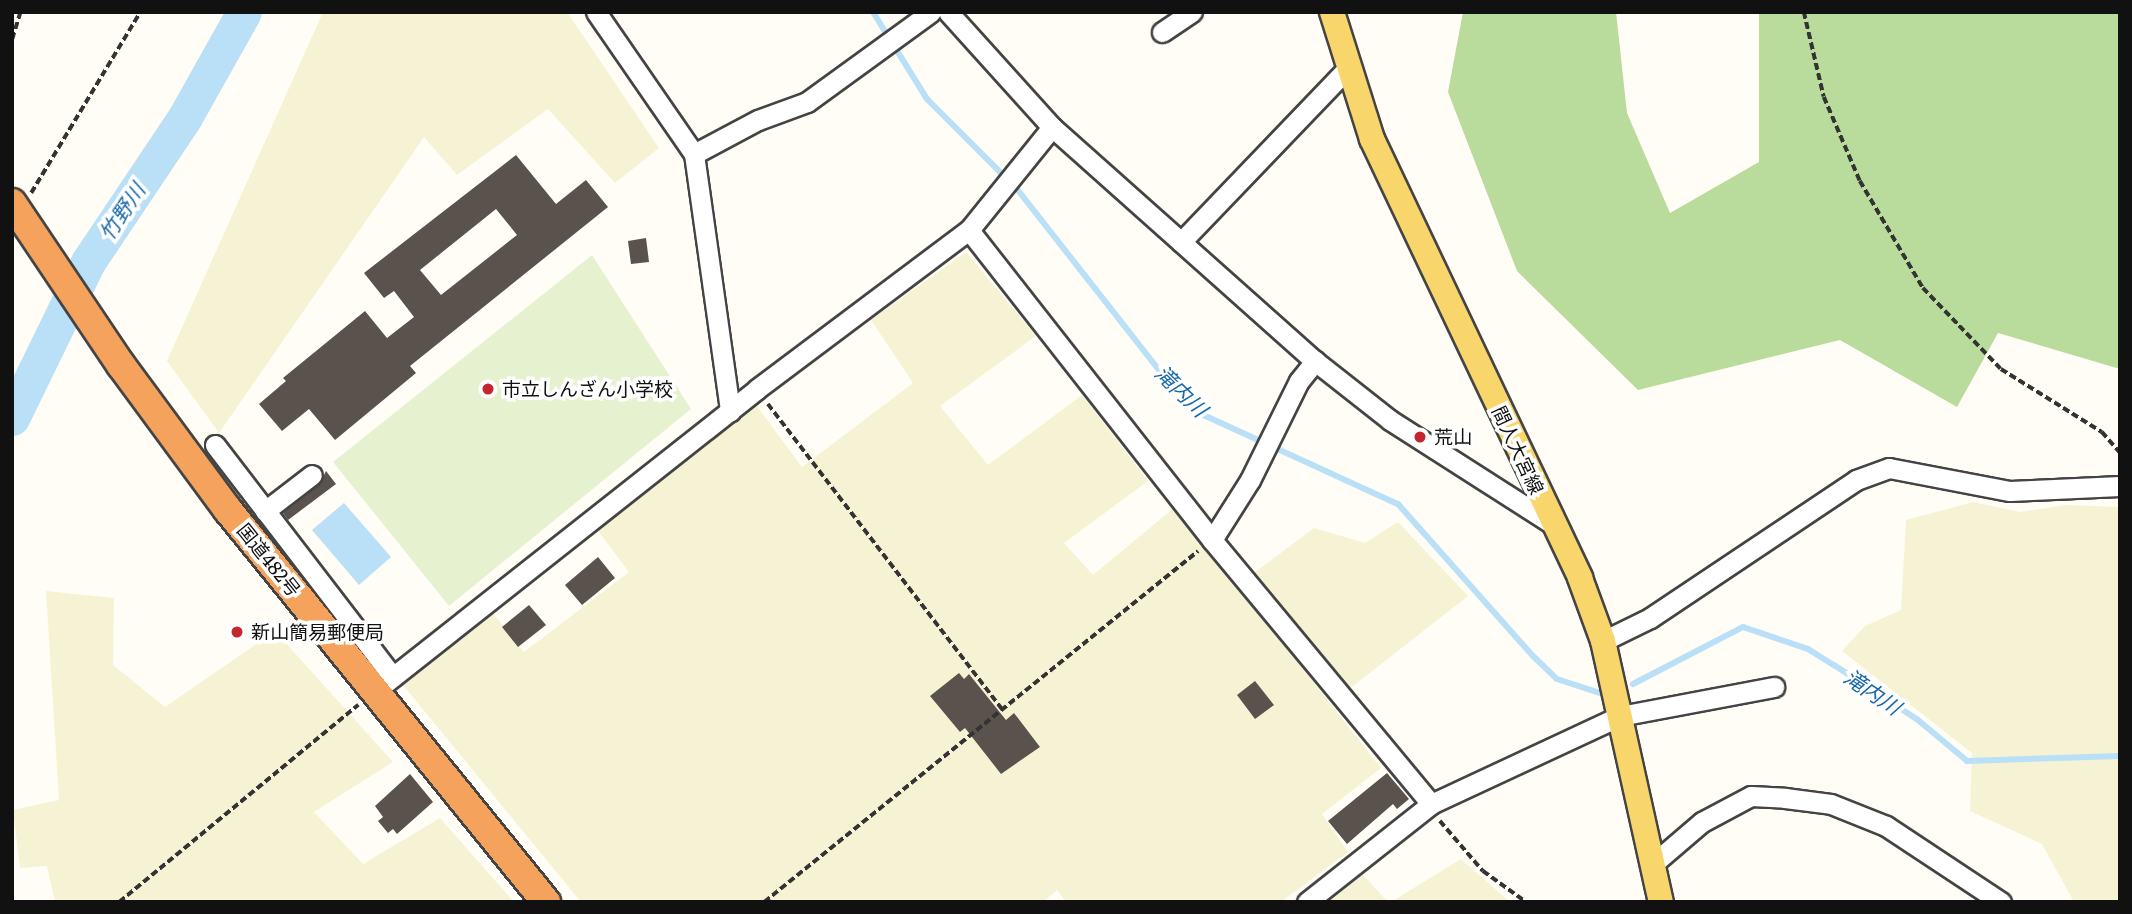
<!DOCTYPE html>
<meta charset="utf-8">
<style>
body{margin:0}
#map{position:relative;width:2132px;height:914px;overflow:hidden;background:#fffdf5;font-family:Literata,"Noto Sans JP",serif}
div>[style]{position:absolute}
.farmland>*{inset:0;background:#f6f3d4}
.forest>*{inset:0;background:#b9dc9c}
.pitch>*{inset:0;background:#e6f2cf}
.water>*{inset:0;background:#b9e0f7}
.stream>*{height:6px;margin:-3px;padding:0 3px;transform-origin:3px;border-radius:3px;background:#b9e0f7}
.river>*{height:35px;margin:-17.5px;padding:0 17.5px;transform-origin:17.5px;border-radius:17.5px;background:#b9e0f7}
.building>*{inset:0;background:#5a524d}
.path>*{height:3.5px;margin-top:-1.75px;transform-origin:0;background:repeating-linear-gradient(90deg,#333 0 7px,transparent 0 10.5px)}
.roads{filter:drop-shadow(2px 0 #444) drop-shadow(-2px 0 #444) drop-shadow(0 2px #444) drop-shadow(0 -2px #444)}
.minor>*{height:19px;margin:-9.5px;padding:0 9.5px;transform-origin:9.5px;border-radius:9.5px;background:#fff}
.major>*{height:24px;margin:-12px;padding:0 12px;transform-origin:12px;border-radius:12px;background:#f9d66b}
.highway>*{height:28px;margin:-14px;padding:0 14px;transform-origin:14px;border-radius:14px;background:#f5a25d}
.dots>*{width:19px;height:19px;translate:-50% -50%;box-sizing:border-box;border:4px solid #fff;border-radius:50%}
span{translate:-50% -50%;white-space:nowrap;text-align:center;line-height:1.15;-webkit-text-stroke:7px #fff;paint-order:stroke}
.poi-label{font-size:19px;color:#111}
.left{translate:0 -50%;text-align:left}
.street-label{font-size:19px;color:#111}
.water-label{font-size:21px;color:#1768a6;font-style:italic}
.frame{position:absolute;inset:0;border:14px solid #111;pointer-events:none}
</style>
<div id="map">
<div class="farmland">
<i style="clip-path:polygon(323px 12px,567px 12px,659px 148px,615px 183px,548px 109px,457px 175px,424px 137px,219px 433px,167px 361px)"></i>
<i style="clip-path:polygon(966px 252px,1036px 336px,940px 406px,988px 465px,1082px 395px,1148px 481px,1064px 543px,1093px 575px,1175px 507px,1381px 768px,1322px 814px,1348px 852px,1281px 902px,1066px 902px,1057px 890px,1043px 902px,581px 902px,403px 685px,492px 612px,524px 652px,629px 572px,595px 527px,753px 401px,802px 467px,913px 383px,871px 320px)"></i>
<i style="clip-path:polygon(1973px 502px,2020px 512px,2066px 505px,2120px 507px,2120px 902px,2074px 902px,2042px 844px,1970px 811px,1972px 753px,1842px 651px,1865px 626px,1901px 610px,1906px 520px)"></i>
<i style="clip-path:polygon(1398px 522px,1468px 596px,1348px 690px,1254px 573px,1314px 528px,1365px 543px)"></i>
<i style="clip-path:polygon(46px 591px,114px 598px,113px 665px,165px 707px,275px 631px,393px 762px,314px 812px,363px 864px,440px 818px,514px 902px,55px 902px,47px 866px,20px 868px,13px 810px,59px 800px)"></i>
<i style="clip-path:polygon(1461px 859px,1510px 902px,1391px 902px)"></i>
<i style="clip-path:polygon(1363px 875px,1388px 902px,1328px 902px)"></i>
</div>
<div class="forest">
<i style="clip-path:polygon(1463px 12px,1616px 12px,1627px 113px,1670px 213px,1759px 162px,1759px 12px,2120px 12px,2120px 369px,1998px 333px,1957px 407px,1840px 340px,1638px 390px,1517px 271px,1448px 92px)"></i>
</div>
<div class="pitch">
<i style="clip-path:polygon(592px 255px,691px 409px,449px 606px,333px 462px)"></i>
</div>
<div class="water">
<i style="clip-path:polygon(344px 503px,391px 557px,359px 585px,312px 530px)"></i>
</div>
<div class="stream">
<i style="left:873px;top:12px;width:102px;rotate:58.2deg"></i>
<i style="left:927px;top:99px;width:127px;rotate:45deg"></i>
<i style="left:1017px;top:189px;width:230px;rotate:51.9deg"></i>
<i style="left:1159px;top:370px;width:59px;rotate:47.1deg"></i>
<i style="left:1199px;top:413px;width:219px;rotate:24.6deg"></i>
<i style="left:1398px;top:504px;width:203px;rotate:48.4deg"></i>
<i style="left:1533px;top:656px;width:33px;rotate:44deg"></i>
<i style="left:1557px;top:679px;width:48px;rotate:18.1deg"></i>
<i style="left:1633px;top:684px;width:124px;rotate:-27.4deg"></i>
<i style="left:1743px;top:627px;width:69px;rotate:18.7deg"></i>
<i style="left:1808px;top:649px;width:31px;rotate:32deg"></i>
<i style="left:1834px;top:665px;width:100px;rotate:33.2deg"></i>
<i style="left:1918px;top:720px;width:64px;rotate:39.9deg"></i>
<i style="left:1967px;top:761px;width:153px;rotate:-1.9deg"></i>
</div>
<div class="river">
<i style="left:12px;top:418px;width:174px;rotate:-64deg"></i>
<i style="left:88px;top:262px;width:174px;rotate:-56.2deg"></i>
<i style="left:185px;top:117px;width:120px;rotate:-60.7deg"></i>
</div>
<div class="building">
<i style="clip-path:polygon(evenodd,516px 155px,556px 204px,586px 180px,608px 207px,410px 366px,416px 373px,335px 440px,309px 409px,282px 431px,259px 404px,286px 381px,283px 378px,365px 311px,387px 338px,414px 317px,394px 291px,384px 298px,364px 273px,516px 155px,496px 209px,517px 235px,441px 295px,420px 270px,496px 209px)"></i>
<i style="clip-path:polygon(646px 238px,649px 262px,631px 264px,628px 241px)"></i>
<i style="clip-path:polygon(326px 471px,336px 484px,288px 520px,283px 513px,319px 485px)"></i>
<i style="clip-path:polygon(598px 557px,615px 578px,582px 605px,565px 585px)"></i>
<i style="clip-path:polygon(529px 605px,546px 625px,518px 647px,502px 627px)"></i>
<i style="clip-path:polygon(959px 673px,964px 679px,969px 674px,1006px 720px,1014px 713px,1040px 747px,1001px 774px,965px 728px,960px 732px,930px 696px)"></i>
<i style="clip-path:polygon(1255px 681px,1274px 705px,1255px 719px,1237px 695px)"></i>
<i style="clip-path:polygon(1387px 773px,1409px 799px,1397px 809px,1393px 804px,1347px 844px,1328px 821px)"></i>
<i style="clip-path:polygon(410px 774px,433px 802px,397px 834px,393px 829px,388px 833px,378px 821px,383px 817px,375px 806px)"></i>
</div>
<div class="path">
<i style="left:1804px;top:12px;width:87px;rotate:76.8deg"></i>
<i style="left:1824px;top:97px;width:91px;rotate:66.8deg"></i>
<i style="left:1860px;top:181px;width:124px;rotate:59.5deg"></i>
<i style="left:1923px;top:288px;width:112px;rotate:46.1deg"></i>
<i style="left:2001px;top:369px;width:119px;rotate:32deg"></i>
<i style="left:2102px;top:432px;width:28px;rotate:49deg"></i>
<i style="left:12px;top:39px;width:28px;rotate:-73deg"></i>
<i style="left:31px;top:193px;width:211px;rotate:-58.9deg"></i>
<i style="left:768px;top:404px;width:386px;rotate:52.5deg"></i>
<i style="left:1440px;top:821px;width:66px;rotate:49.3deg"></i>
<i style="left:1483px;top:871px;width:53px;rotate:35.8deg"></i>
<i style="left:119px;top:902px;width:310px;rotate:-39.5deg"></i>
<i style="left:764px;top:902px;width:558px;rotate:-38.96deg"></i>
</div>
<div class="roads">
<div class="minor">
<i style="left:596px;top:12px;width:173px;rotate:55.4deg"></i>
<i style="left:694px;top:154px;width:260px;rotate:82deg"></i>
<i style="left:948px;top:12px;width:155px;rotate:47.9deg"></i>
<i style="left:1052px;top:127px;width:352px;rotate:41.7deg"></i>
<i style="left:1315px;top:361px;width:95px;rotate:38.2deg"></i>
<i style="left:1390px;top:420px;width:195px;rotate:32.6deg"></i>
<i style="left:1162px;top:32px;width:36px;rotate:-34deg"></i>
<i style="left:694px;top:154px;width:72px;rotate:-28deg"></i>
<i style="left:758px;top:120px;width:52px;rotate:-20.2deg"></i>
<i style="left:807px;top:102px;width:153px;rotate:-36deg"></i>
<i style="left:969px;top:230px;width:132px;rotate:-51.1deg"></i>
<i style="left:1181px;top:242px;width:240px;rotate:-46.2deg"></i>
<i style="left:215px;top:445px;width:292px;rotate:52.5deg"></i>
<i style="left:265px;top:511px;width:59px;rotate:-37.5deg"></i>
<i style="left:1212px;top:540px;width:71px;rotate:-57.7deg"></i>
<i style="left:1250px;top:480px;width:110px;rotate:-63.7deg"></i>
<i style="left:1299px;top:381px;width:26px;rotate:-51deg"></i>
<i style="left:1603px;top:641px;width:52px;rotate:-26.1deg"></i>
<i style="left:1650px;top:618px;width:248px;rotate:-33.8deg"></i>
<i style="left:1856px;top:480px;width:35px;rotate:-20deg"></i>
<i style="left:1889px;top:468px;width:123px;rotate:10.8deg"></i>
<i style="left:2010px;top:491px;width:110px;rotate:-2.6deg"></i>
<i style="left:375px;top:691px;width:487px;rotate:-38.3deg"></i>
<i style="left:757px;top:389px;width:265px;rotate:-36.9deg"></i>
<i style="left:969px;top:230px;width:394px;rotate:51.9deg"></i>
<i style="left:1212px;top:540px;width:343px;rotate:50.3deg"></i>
<i style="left:1431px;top:804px;width:208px;rotate:-25deg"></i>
<i style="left:1620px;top:716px;width:157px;rotate:-10.7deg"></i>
<i style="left:1654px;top:863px;width:63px;rotate:-40.5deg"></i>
<i style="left:1702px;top:822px;width:55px;rotate:-28deg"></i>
<i style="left:1751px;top:796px;width:34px;rotate:3deg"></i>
<i style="left:1785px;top:798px;width:46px;rotate:7.4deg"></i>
<i style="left:1831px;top:804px;width:59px;rotate:21.8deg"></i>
<i style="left:1886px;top:826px;width:138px;rotate:33.5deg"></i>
<i style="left:1307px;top:902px;width:158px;rotate:-38.3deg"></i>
</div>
<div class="major">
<i style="left:1332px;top:12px;width:133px;rotate:72.5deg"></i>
<i style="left:1372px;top:139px;width:486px;rotate:64.6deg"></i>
<i style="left:1580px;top:578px;width:67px;rotate:69.9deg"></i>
<i style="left:1603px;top:641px;width:267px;rotate:77.5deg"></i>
</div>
<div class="highway">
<i style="left:12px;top:203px;width:195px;rotate:56.1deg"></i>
<i style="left:121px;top:365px;width:180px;rotate:53.6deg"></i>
<i style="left:228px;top:510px;width:505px;rotate:50.95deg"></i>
</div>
</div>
<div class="dots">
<i style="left:488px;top:389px;background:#c4262e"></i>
<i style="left:1420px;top:437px;background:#c4262e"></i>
<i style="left:237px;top:632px;background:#c4262e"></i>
</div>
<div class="poi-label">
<span class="left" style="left:502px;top:389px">市立しんざん小学校</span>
<span class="left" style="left:1434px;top:437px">荒山</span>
<span class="left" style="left:251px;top:632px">新山簡易郵便局</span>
</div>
<div class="street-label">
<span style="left:1518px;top:450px;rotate:65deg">間人大宮線</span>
<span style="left:269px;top:560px;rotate:51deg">国道482号</span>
</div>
<div class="water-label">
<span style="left:121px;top:211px;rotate:-56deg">竹野川</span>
<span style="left:1182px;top:390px;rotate:44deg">滝内川</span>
<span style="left:1873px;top:691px;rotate:34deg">滝内川</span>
</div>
<div class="frame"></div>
</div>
